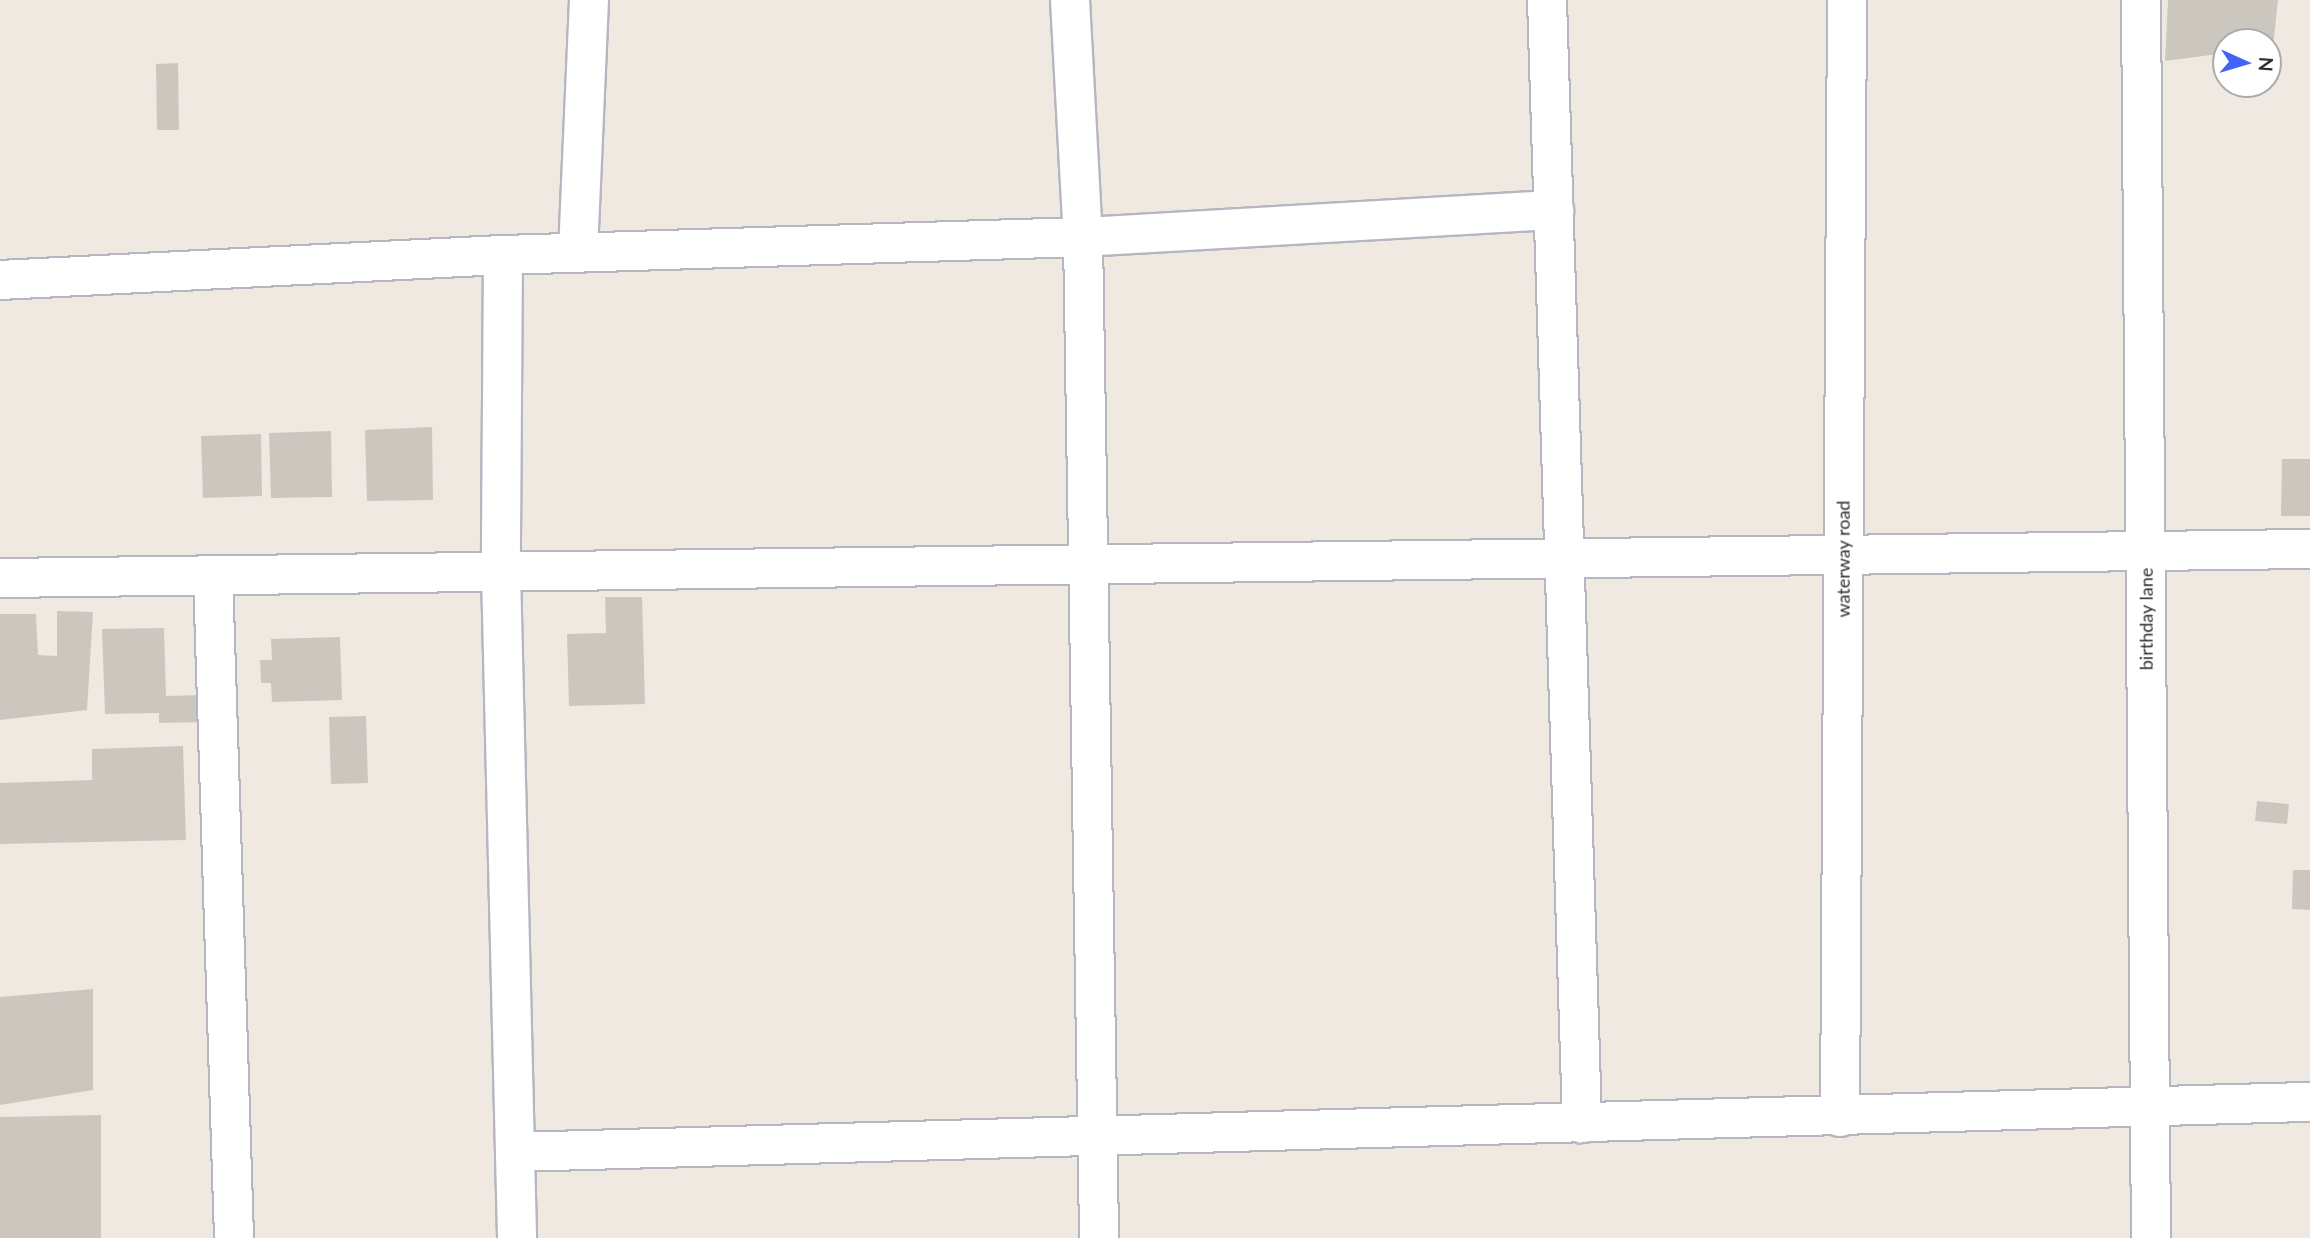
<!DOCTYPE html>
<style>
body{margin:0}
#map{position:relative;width:2310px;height:1238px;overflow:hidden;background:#efe9e1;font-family:Lato,sans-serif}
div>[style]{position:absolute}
.building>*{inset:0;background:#cbc7bf}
.roads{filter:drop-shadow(2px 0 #b4b7c1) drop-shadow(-2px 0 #b4b7c1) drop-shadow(0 2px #b4b7c1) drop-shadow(0 -2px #b4b7c1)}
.minor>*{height:38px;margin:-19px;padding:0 19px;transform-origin:19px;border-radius:19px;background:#fff}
span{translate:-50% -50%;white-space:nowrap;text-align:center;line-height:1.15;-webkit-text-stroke:5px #fff;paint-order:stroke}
.street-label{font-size:18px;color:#2e2e2e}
.north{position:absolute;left:2212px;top:28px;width:70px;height:70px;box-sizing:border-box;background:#fff;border:2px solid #ababab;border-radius:50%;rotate:94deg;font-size:19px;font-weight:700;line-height:28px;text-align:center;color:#2e2e2e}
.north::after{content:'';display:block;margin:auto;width:24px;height:32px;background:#4264fb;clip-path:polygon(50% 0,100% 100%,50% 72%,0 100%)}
</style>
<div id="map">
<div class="building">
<i style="clip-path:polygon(2168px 0,2278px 0,2273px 47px,2226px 42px,2226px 53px,2165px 61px)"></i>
<i style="clip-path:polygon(178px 63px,179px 130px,157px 130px,156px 64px)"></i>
<i style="clip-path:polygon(432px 427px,433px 500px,367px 501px,365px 430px)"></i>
<i style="clip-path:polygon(331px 431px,332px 497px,271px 498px,269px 433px)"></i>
<i style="clip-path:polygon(261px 434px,262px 496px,203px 498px,201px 436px)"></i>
<i style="clip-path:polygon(2282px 459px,2310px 459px,2310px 516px,2281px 516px)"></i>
<i style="clip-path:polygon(605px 597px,642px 597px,645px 704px,569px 706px,567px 634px,606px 633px)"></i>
<i style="clip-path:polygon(57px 611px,93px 612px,87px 710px,0 720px,0 614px,36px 614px,38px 655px,57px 656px)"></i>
<i style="clip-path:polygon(164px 628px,166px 696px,204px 695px,204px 722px,159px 723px,159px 713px,105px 714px,102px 629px)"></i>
<i style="clip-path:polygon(340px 637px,342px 700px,272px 702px,271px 683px,261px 683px,260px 660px,272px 660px,271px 639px)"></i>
<i style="clip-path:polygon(366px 716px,368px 783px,331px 784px,329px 717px)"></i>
<i style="clip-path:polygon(183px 746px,186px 840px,0 844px,0 783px,92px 780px,92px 749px)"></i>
<i style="clip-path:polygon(2257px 801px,2289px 804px,2287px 824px,2255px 821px)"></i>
<i style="clip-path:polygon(2293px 870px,2310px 870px,2310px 910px,2292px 909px)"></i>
<i style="clip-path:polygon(93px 989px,93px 1090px,0 1105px,0 997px)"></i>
<i style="clip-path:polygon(101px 1115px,101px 1238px,0 1238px,0 1117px)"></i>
</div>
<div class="roads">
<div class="minor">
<i style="left:1070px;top:0;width:237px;rotate:86.9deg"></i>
<i style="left:1083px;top:237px;width:1001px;rotate:89.08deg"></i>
<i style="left:1547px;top:0;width:1124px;rotate:88.21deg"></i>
<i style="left:2141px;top:0;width:1238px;rotate:89.54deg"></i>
<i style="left:578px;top:252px;width:252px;rotate:-87.5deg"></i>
<i style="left:503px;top:255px;width:317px;rotate:90.4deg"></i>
<i style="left:501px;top:572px;width:666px;rotate:88.62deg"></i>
<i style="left:0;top:280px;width:504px;rotate:-2.85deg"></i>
<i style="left:503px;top:255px;width:580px;rotate:-1.78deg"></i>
<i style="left:1083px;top:237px;width:472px;rotate:-3.3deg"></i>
<i style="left:213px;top:576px;width:662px;rotate:88.18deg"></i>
<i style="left:0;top:578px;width:2310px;rotate:-0.72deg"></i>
<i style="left:1840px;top:1117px;width:1117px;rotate:-89.64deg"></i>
<i style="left:515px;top:1152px;width:1796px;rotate:-1.6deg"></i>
</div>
</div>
<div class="street-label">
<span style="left:1843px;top:559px;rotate:-90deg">waterway road</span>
<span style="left:2146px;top:619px;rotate:-90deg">birthday lane</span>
</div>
<div class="north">N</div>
</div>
